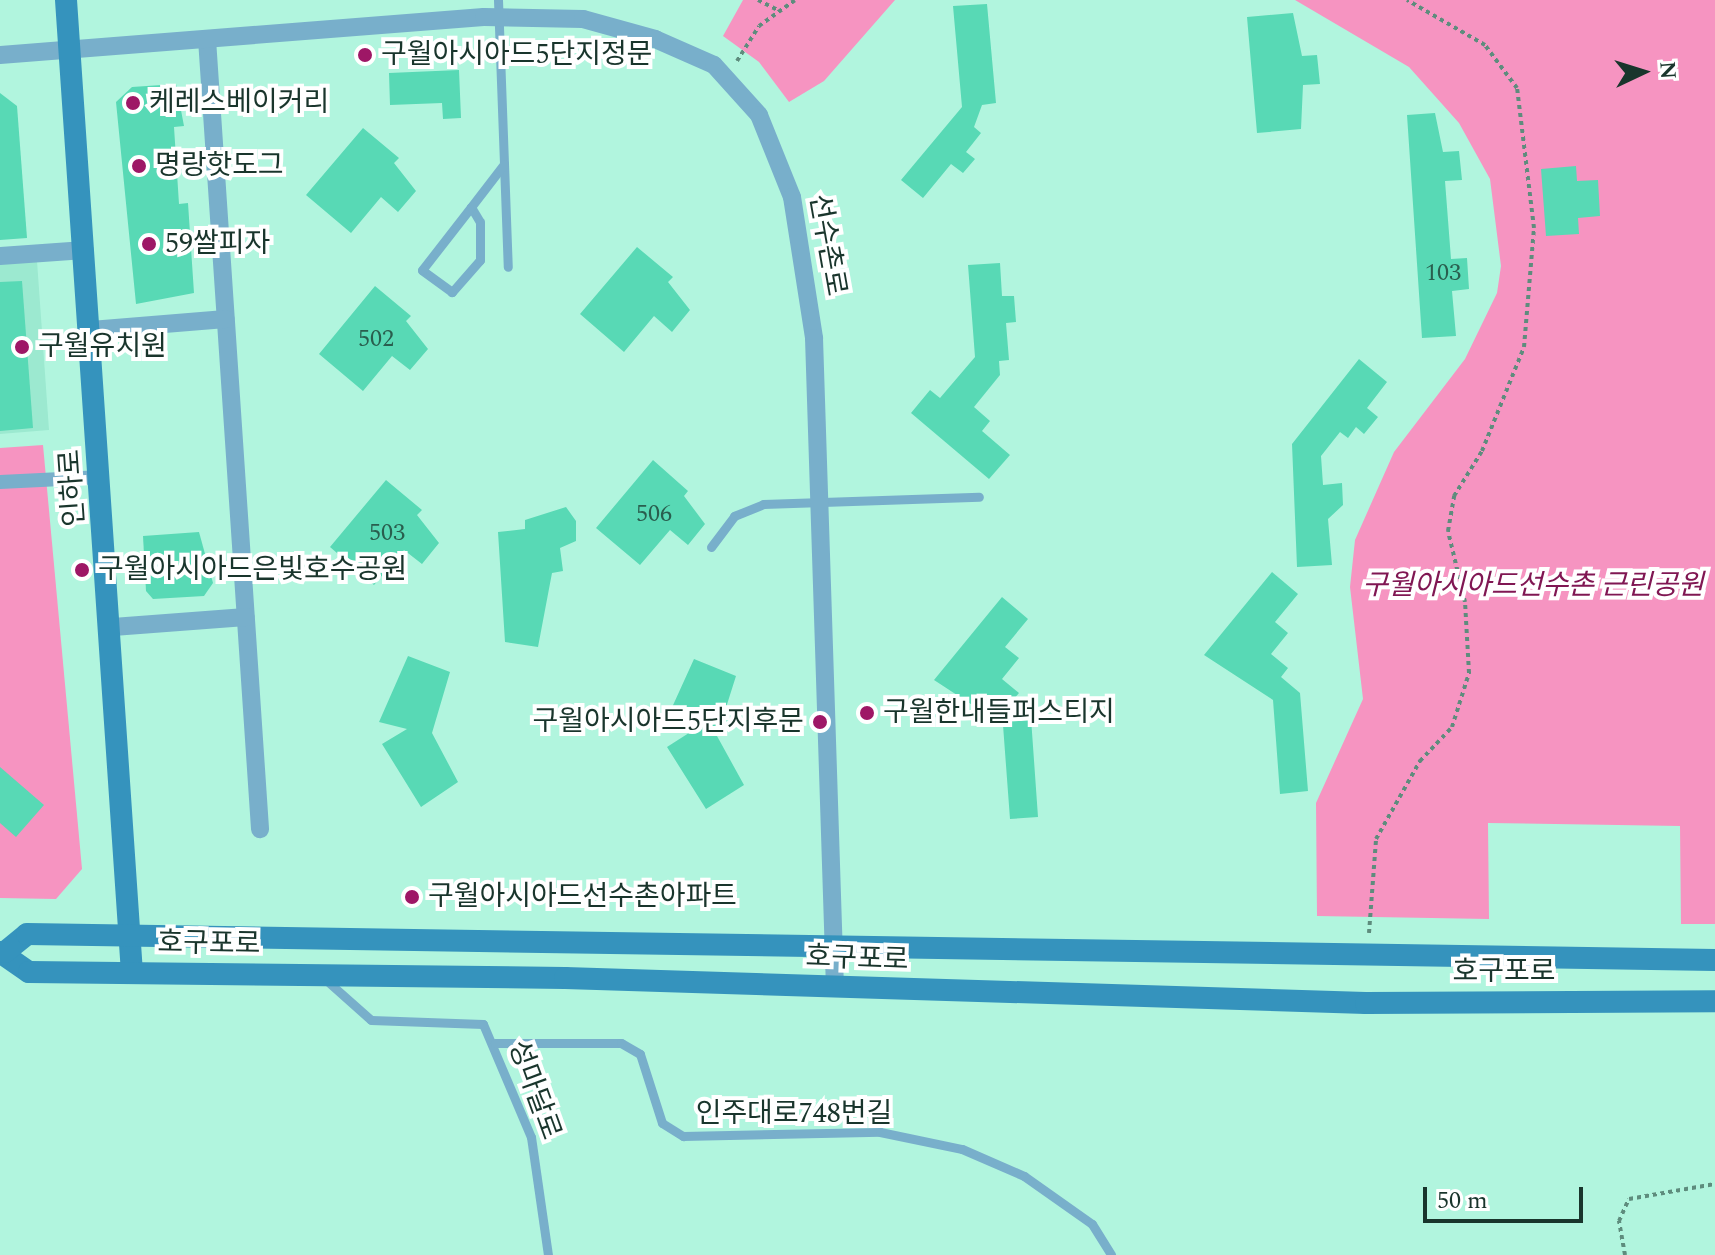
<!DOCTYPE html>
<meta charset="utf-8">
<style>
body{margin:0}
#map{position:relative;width:1715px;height:1255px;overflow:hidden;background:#b1f5de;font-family:Spectral,"Noto Sans KR",serif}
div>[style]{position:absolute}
.built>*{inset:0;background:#9ce9d0}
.green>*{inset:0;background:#f694c1}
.building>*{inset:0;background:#58d9b5}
.path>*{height:4px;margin-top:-2px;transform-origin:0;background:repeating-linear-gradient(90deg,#5e8c7d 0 4px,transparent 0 8px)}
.service>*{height:9px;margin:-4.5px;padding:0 4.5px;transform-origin:4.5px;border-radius:4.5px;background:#78afcb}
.pedestrian>*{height:14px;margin:-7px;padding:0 7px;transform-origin:7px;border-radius:7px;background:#78afcb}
.minor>*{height:18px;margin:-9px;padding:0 9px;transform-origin:9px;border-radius:9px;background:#78afcb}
.secondary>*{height:22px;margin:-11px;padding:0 11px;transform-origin:11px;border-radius:11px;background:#3593bd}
.dots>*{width:22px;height:22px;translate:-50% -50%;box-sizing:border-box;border:4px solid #fff;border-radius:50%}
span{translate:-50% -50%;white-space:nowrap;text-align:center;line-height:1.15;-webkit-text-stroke:8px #fff;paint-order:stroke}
.number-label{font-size:24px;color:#295e4e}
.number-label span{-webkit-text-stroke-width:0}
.poi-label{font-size:28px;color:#19352c}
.left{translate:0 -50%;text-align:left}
.right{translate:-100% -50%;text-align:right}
.street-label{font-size:28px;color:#19352c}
.park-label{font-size:28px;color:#801753;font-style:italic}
.north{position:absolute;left:1603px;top:32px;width:80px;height:80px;-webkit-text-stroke:6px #fff;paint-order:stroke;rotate:86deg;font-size:22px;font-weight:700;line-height:32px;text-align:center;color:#19352c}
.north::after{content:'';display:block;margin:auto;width:28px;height:36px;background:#19352c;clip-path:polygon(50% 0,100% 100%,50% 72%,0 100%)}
.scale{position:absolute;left:1423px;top:1187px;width:160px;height:36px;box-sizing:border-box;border:4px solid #19352c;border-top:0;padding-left:10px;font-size:24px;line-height:28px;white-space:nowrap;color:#19352c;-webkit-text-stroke:6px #fff;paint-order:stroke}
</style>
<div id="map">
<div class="built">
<i style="clip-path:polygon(37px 261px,49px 430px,0 434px,0 263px)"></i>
</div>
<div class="green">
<i style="clip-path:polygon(743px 0,895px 0,824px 81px,789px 102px,759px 62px,723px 36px)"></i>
<i style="clip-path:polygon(1295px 0,1715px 0,1715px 924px,1681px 924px,1680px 826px,1488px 823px,1489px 919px,1317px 916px,1316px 803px,1363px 699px,1350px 587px,1355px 540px,1394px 452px,1465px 359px,1497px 293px,1501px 266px,1490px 179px,1459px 123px,1409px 67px)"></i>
<i style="clip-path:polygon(43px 445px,82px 869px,56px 899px,0 898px,0 448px)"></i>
</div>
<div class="building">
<i style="clip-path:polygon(987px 4px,996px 103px,982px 105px,974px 127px,981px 133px,966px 152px,975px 159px,963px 173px,951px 164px,923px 198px,901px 180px,962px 107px,953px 6px)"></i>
<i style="clip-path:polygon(1293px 13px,1302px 56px,1317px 55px,1320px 84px,1303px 85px,1301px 129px,1257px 133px,1247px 17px)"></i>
<i style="clip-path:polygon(459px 70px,461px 118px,443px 119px,442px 103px,390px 105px,389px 73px)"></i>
<i style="clip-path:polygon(176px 84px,184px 126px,174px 127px,179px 204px,188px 203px,194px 293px,136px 304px,116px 102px,132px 87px)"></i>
<i style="clip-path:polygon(0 93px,17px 106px,27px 238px,0 240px)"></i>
<i style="clip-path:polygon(1435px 113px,1443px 152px,1459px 151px,1462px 180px,1445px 181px,1451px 259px,1467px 258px,1469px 289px,1452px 291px,1456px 336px,1422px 338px,1407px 115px)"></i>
<i style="clip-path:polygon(363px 128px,399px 158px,394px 163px,416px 191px,398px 212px,381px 197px,351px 233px,306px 195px)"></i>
<i style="clip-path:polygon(1576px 166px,1577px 181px,1598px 180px,1600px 216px,1578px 218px,1579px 234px,1546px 236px,1541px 169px)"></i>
<i style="clip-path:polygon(637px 247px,673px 277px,668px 282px,690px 310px,672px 332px,654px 316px,624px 352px,580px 314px)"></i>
<i style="clip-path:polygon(1000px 263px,1002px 296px,1014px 296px,1016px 322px,1006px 323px,1009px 360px,999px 361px,1000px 375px,974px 407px,990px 421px,982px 431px,1010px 455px,989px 479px,911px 413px,930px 390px,940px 398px,975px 357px,968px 265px)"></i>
<i style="clip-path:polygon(22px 281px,33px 428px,0 431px,0 282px)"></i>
<i style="clip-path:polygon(375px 286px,411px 316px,406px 321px,428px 349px,410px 370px,392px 356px,363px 391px,319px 354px)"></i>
<i style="clip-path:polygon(1359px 359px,1387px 382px,1367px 408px,1378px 417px,1364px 434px,1356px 427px,1348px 438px,1340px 432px,1321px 456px,1323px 485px,1342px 483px,1343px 505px,1328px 519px,1332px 565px,1297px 567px,1292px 444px)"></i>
<i style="clip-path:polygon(653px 460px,688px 491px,684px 496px,705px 524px,688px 545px,670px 530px,640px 565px,596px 528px)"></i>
<i style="clip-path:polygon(386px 480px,422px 510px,417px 515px,439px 543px,422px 564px,404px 550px,374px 585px,330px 547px)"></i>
<i style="clip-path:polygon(566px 507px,576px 521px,576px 541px,560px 548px,563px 571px,552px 573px,538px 647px,505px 642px,498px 532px,525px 529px,525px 520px)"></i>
<i style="clip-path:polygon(199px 532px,213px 583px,204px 596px,153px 599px,146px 591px,143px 536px)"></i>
<i style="clip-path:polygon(1272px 572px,1298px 594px,1275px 622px,1288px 633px,1271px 654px,1288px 668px,1281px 677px,1300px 693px,1308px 791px,1280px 794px,1273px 700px,1204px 655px)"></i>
<i style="clip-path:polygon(1002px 597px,1028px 619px,1005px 647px,1019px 658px,1002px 679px,1019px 693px,1011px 702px,1031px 718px,1038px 817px,1010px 819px,1003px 725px,934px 680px)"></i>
<i style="clip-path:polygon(408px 656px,450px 672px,432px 733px,458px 782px,421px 807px,382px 744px,407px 729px,379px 722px)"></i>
<i style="clip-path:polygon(694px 659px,736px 676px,717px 736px,744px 785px,706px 809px,667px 747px,692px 731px,664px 725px)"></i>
<i style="clip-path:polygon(0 767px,44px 805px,16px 837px,0 823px)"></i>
</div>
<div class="path">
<i style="left:758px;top:0;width:25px;rotate:27deg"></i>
<i style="left:737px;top:61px;width:41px;rotate:-57.8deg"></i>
<i style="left:759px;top:26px;width:44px;rotate:-35.8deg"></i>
<i style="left:1369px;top:933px;width:94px;rotate:-85.7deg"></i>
<i style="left:1376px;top:839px;width:90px;rotate:-60.6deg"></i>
<i style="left:1420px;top:761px;width:47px;rotate:-46.7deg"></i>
<i style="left:1452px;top:727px;width:57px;rotate:-72.5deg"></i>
<i style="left:1469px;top:673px;width:71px;rotate:-93.2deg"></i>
<i style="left:1465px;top:602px;width:73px;rotate:-103.5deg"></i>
<i style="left:1448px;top:531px;width:36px;rotate:-80deg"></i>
<i style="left:1454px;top:496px;width:53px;rotate:-58.1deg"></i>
<i style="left:1482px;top:451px;width:112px;rotate:-68deg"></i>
<i style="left:1524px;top:347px;width:119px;rotate:-85.2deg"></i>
<i style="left:1534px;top:228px;width:141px;rotate:-96.9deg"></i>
<i style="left:1517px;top:88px;width:54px;rotate:-126.7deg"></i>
<i style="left:1485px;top:45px;width:90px;rotate:-150deg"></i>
<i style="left:1625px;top:1255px;width:35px;rotate:-100deg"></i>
<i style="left:1619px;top:1221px;width:24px;rotate:-66deg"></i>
<i style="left:1629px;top:1199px;width:87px;rotate:-9.9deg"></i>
</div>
<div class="service">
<i style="left:498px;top:0;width:267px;rotate:87.9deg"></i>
<i style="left:471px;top:207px;width:17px;rotate:59deg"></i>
<i style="left:480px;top:222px;width:38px;rotate:90deg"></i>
<i style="left:480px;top:260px;width:43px;rotate:131.2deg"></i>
<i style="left:452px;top:292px;width:37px;rotate:-144deg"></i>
<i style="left:422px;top:270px;width:80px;rotate:-52.1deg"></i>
<i style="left:471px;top:207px;width:54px;rotate:-52.5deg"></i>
<i style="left:711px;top:547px;width:39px;rotate:-53deg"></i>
<i style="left:734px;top:516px;width:31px;rotate:-22deg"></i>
<i style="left:763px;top:504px;width:216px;rotate:-1.9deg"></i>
<i style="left:326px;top:980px;width:60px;rotate:41.6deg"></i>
<i style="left:371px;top:1020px;width:112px;rotate:2deg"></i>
<i style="left:483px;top:1024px;width:123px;rotate:67deg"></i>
<i style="left:531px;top:1137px;width:119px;rotate:81.8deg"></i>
<i style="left:495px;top:1043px;width:126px"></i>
<i style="left:621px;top:1043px;width:22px;rotate:30deg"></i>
<i style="left:640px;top:1054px;width:72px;rotate:72.3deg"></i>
<i style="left:662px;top:1123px;width:25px;rotate:32deg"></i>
<i style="left:683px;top:1136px;width:197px;rotate:-1.2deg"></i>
<i style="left:880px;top:1132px;width:84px;rotate:11.7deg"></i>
<i style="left:962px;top:1149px;width:68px;rotate:23.5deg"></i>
<i style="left:1024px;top:1176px;width:83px;rotate:35.2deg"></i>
<i style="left:1092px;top:1224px;width:36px;rotate:58deg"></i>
</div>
<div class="pedestrian">
<i style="left:0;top:482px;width:102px;rotate:-2.8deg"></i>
</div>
<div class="minor">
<i style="left:207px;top:39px;width:792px;rotate:86.16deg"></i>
<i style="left:0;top:55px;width:485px;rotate:-4.5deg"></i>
<i style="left:484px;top:17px;width:99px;rotate:1.2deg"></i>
<i style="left:583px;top:19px;width:75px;rotate:15.5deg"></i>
<i style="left:655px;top:39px;width:64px;rotate:23.8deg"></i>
<i style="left:714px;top:65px;width:67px;rotate:48deg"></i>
<i style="left:759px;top:115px;width:88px;rotate:68.1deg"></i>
<i style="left:792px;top:197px;width:143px;rotate:81.1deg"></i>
<i style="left:814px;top:338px;width:650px;rotate:88.15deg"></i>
<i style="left:0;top:256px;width:85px;rotate:-4deg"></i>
<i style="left:91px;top:330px;width:135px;rotate:-4.7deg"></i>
<i style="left:113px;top:627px;width:133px;rotate:-4.3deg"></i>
</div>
<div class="secondary">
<i style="left:66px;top:0;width:975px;rotate:86.12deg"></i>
<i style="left:0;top:952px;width:35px;rotate:35deg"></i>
<i style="left:29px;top:972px;width:536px;rotate:0.64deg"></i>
<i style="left:565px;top:978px;width:801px;rotate:1.79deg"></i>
<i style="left:1366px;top:1003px;width:349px;rotate:-0.3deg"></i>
<i style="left:5px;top:952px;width:28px;rotate:-39deg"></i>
<i style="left:27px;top:934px;width:1688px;rotate:0.88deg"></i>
</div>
<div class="dots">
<i style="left:365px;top:55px;background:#9e1766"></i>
<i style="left:133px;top:103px;background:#9e1766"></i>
<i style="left:139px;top:166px;background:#9e1766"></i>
<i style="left:149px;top:244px;background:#9e1766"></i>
<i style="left:22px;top:347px;background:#9e1766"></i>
<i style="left:82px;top:570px;background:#9e1766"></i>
<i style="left:867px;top:713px;background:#9e1766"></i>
<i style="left:820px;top:722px;background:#9e1766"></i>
<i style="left:412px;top:897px;background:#9e1766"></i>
</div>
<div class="number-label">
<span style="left:1443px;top:274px">103</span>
<span style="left:376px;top:340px">502</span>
<span style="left:654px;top:515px">506</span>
<span style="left:387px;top:534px">503</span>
</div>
<div class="poi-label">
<span class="left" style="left:381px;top:55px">구월아시아드5단지정문</span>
<span class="left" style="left:149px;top:103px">케레스베이커리</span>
<span class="left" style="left:155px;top:166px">명랑핫도그</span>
<span class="left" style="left:165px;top:244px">59쌀피자</span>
<span class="left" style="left:38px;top:347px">구월유치원</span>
<span class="left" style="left:98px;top:570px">구월아시아드은빛호수공원</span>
<span class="left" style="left:883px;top:713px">구월한내들퍼스티지</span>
<span class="right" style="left:804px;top:722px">구월아시아드5단지후문</span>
<span class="left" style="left:428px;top:897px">구월아시아드선수촌아파트</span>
</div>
<div class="street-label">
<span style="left:827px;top:245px;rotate:80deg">선수촌로</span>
<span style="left:73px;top:488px;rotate:-94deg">인하로</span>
<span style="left:209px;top:944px;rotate:1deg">호구포로</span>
<span style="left:857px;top:959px;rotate:2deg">호구포로</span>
<span style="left:1504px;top:972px">호구포로</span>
<span style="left:534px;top:1090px;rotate:70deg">성마달로</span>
<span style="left:794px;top:1114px">인주대로748번길</span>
</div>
<div class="park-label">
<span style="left:1533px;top:586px">구월아시아드선수촌 근린공원</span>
</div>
<div class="north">N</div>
<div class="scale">50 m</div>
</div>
